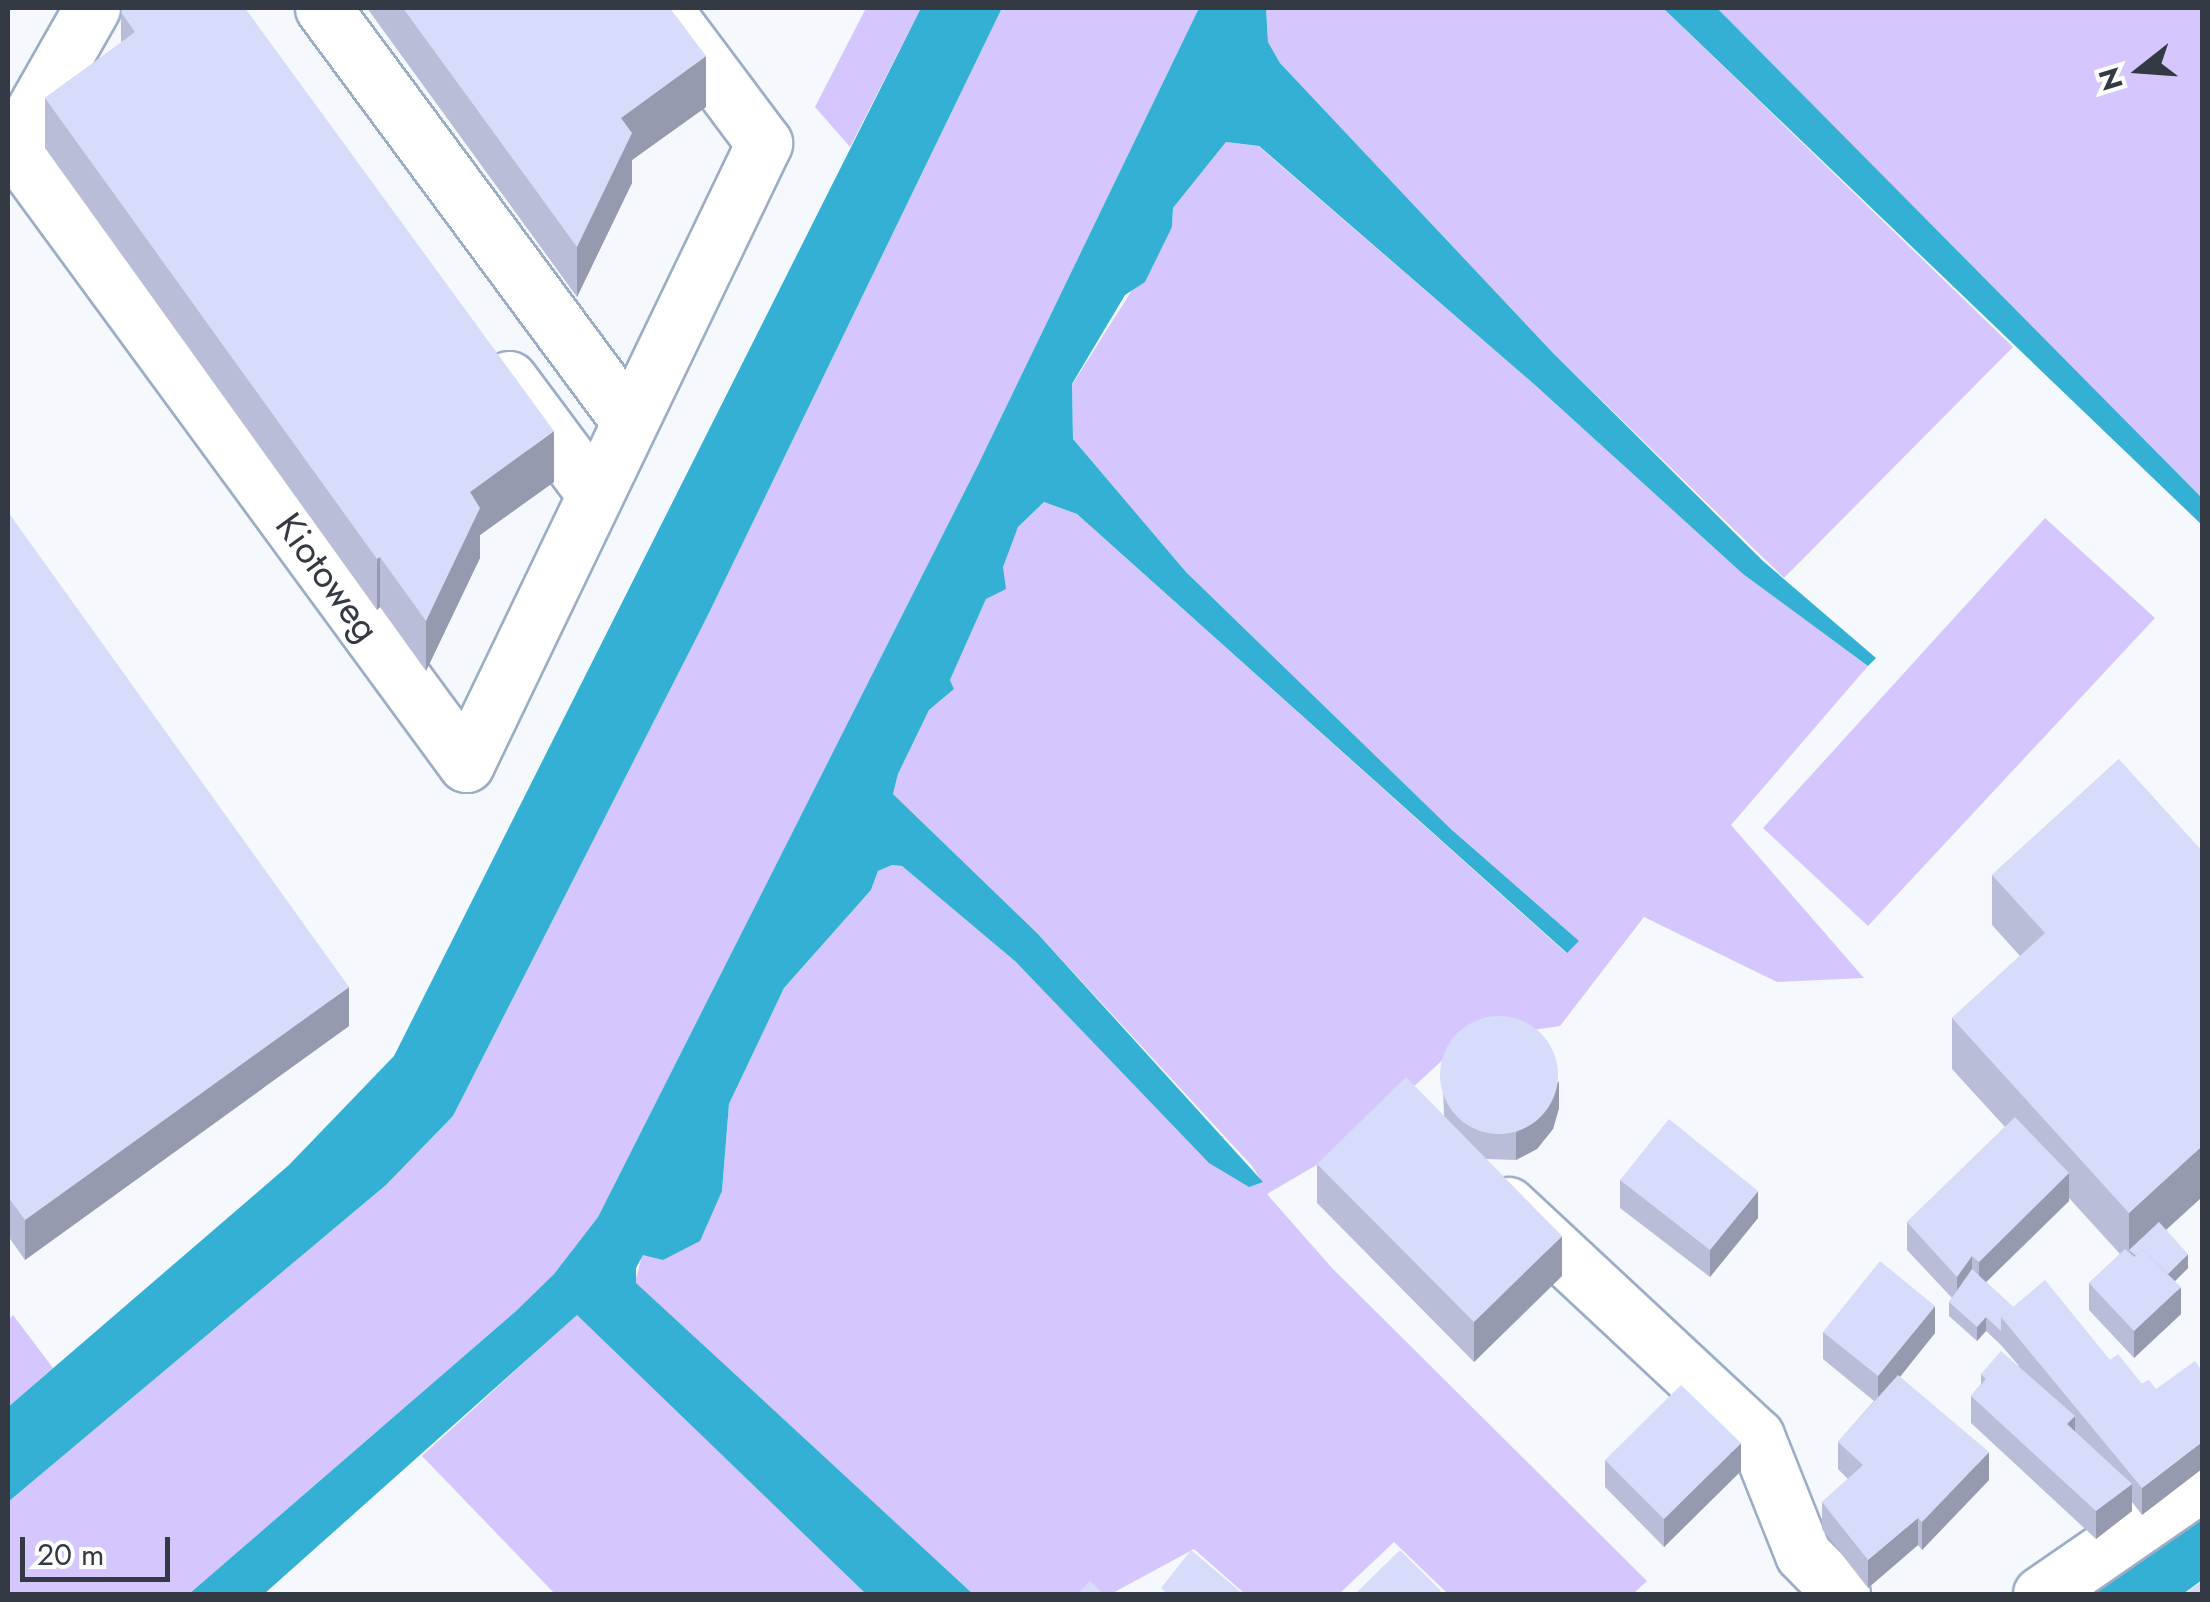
<!DOCTYPE html>
<style>
body{margin:0}
#map{position:relative;width:2210px;height:1602px;overflow:hidden;background:#f5f9fe;font-family:Jost,sans-serif}
div>[style]{position:absolute}
.green>*{inset:0;background:#d5c7fe}
.water>*{inset:0;background:#34b0d5}
.roads{filter:drop-shadow(2px 0 #9cadc6) drop-shadow(-2px 0 #9cadc6) drop-shadow(0 2px #9cadc6) drop-shadow(0 -2px #9cadc6)}
.minor>*{height:55px;margin:-27.5px;padding:0 27.5px;transform-origin:27.5px;border-radius:27.5px;background:#fff}
.wall>*{inset:0;background:#b9bdd7}
.shaded-wall>*{inset:0;background:#969aaf}
.building>*{inset:0;background:#d7dcfa}
.round{border-radius:50%}
span{translate:-50% -50%;white-space:nowrap;text-align:center;line-height:1.15;-webkit-text-stroke:8px #fff;paint-order:stroke}
.street-label{font-size:38px;color:#333a44}
.frame{position:absolute;inset:0;border:10px solid #333a44;pointer-events:none}
.north{position:absolute;left:2090px;top:20px;width:100px;height:100px;-webkit-text-stroke:8px #fff;paint-order:stroke;rotate:253deg;font-size:28px;font-weight:700;line-height:40px;text-align:center;color:#333a44}
.north::after{content:'';display:block;margin:auto;width:35px;height:45px;background:#333a44;clip-path:polygon(50% 0,100% 100%,50% 72%,0 100%)}
.scale{position:absolute;left:20px;top:1537px;width:150px;height:45px;box-sizing:border-box;border:5px solid #333a44;border-top:0;padding-left:12px;font-size:30px;line-height:35px;white-space:nowrap;color:#333a44;-webkit-text-stroke:8px #fff;paint-order:stroke}
</style>
<div id="map">
<div class="green">
<i style="clip-path:polygon(866px 8px,921px 8px,850px 147px,815px 107px)"></i>
<i style="clip-path:polygon(1002px 8px,1199px 8px,977px 467px,598px 1217px,554px 1274px,516px 1311px,189px 1594px,8px 1594px,8px 1502px,386px 1185px,453px 1116px,707px 617px)"></i>
<i style="clip-path:polygon(1266px 8px,1663px 8px,2013px 347px,1784px 578px,1554px 354px,1280px 63px,1268px 42px)"></i>
<i style="clip-path:polygon(1717px 8px,2202px 8px,2202px 498px,1773px 66px)"></i>
<i style="clip-path:polygon(1226px 142px,1258px 146px,1535px 385px,1743px 574px,1868px 666px,1731px 825px,1864px 978px,1777px 982px,1644px 917px,1560px 1026px,1505px 1034px,1448px 1055px,1349px 1146px,1267px 1194px,1332px 1268px,1647px 1581px,1633px 1594px,1448px 1594px,1394px 1542px,1339px 1594px,1245px 1594px,1194px 1549px,1111px 1594px,973px 1594px,635px 1283px,642px 1255px,722px 1191px,729px 1104px,784px 988px,871px 890px,878px 871px,892px 865px,902px 866px,1016px 962px,1262px 1182px,1252px 1166px,1037px 933px,893px 794px,898px 774px,929px 710px,954px 689px,950px 680px,1018px 527px,1044px 502px,1077px 514px,1566px 953px,1578px 942px,1452px 830px,1186px 572px,1073px 439px,1072px 385px,1172px 227px,1173px 208px)"></i>
<i style="clip-path:polygon(2045px 518px,2155px 618px,1868px 926px,1763px 828px)"></i>
<i style="clip-path:polygon(577px 1314px,866px 1594px,555px 1594px,422px 1456px)"></i>
<i style="clip-path:polygon(13px 1315px,53px 1368px,8px 1407px,8px 1321px)"></i>
</div>
<div class="water">
<i style="clip-path:polygon(921px 8px,1002px 8px,707px 617px,453px 1116px,386px 1185px,8px 1502px,8px 1407px,289px 1165px,394px 1056px)"></i>
<i style="clip-path:polygon(1199px 8px,1266px 8px,1268px 42px,1280px 63px,1554px 354px,1763px 561px,1876px 658px,1868px 666px,1743px 574px,1535px 385px,1259px 146px,1226px 142px,1173px 208px,1172px 227px,1145px 282px,1125px 295px,1072px 384px,1073px 439px,1186px 572px,1452px 830px,1579px 941px,1567px 953px,1077px 514px,1044px 502px,1018px 527px,1003px 567px,1006px 589px,986px 599px,950px 680px,954px 689px,929px 710px,898px 774px,893px 794px,1037px 933px,1263px 1182px,1249px 1187px,1209px 1163px,1016px 962px,902px 866px,892px 865px,878px 871px,871px 890px,784px 988px,729px 1104px,722px 1191px,700px 1241px,663px 1260px,643px 1255px,636px 1268px,636px 1283px,973px 1594px,866px 1594px,577px 1315px,264px 1594px,189px 1594px,516px 1311px,554px 1274px,598px 1217px,977px 467px)"></i>
<i style="clip-path:polygon(1663px 8px,1717px 8px,2202px 498px,2202px 525px)"></i>
<i style="clip-path:polygon(2202px 1509px,2202px 1580px,2183px 1594px,2076px 1594px)"></i>
</div>
<div class="roads">
<div class="minor">
<i style="left:323px;top:8px;width:514px;rotate:53.46deg"></i>
<i style="left:8px;top:140px;width:774px;rotate:53.72deg"></i>
<i style="left:466px;top:764px;width:689px;rotate:-64.36deg"></i>
<i style="left:764px;top:143px;width:169px;rotate:-126.8deg"></i>
<i style="left:13px;top:147px;width:160px;rotate:-60.4deg"></i>
<i style="left:509px;top:379px;width:142px;rotate:53.3deg"></i>
<i style="left:1508px;top:1205px;width:339px;rotate:43deg"></i>
<i style="left:1756px;top:1436px;width:127px;rotate:68.3deg"></i>
<i style="left:1803px;top:1554px;width:56px;rotate:45.7deg"></i>
<i style="left:2041px;top:1594px;width:196px;rotate:-34.6deg"></i>
</div>
</div>
<div class="wall">
<i style="clip-path:polygon(367px 8px,670px 8px,706px 107px,632px 160px,632px 183px,577px 297px)"></i>
<i style="clip-path:polygon(121px 12px,554px 482px,480px 535px,480px 558px,426px 671px,380px 607px,377px 610px,45px 148px,45px 98px,121px 43px)"></i>
<i style="clip-path:polygon(8px 512px,349px 1026px,25px 1260px,8px 1236px)"></i>
<i style="clip-path:polygon(2119px 759px,2202px 1197px,2166px 1230px,2188px 1268px,2175px 1281px,2181px 1314px,2134px 1358px,2089px 1310px,2089px 1283px,2120px 1254px,2069px 1198px,2069px 1201px,1986px 1282px,2013px 1307px,2110px 1360px,2142px 1384px,2149px 1380px,2142px 1515px,2132px 1502px,2132px 1511px,2096px 1539px,1971px 1423px,1971px 1396px,1981px 1384px,1981px 1374px,2019px 1366px,2001px 1345px,1986px 1331px,1977px 1341px,1949px 1316px,1949px 1302px,1952px 1298px,1907px 1250px,1907px 1222px,2005px 1127px,1952px 1069px,1952px 1018px,2020px 956px,1992px 925px,1992px 875px)"></i>
<i style="clip-path:polygon(1442px 1059px,1559px 1108px,1553px 1129px,1537px 1149px,1516px 1160px,1486px 1159px,1562px 1276px,1474px 1362px,1317px 1203px,1317px 1164px,1444px 1116px)"></i>
<i style="clip-path:polygon(1620px 1180px,1758px 1218px,1710px 1277px,1620px 1208px)"></i>
<i style="clip-path:polygon(2202px 1306px,2202px 1339px,2200px 1336px,2200px 1309px)"></i>
<i style="clip-path:polygon(1823px 1332px,1935px 1333px,1900px 1377px,1989px 1480px,1922px 1550px,1918px 1545px,1868px 1588px,1822px 1529px,1822px 1502px,1848px 1479px,1838px 1469px,1838px 1442px,1874px 1401px,1823px 1359px)"></i>
<i style="clip-path:polygon(1605px 1460px,1741px 1471px,1664px 1547px,1605px 1487px)"></i>
</div>
<div class="shaded-wall">
<i style="clip-path:polygon(706px 56px,706px 107px,632px 160px,632px 183px,577px 297px,577px 247px,621px 118px)"></i>
<i style="clip-path:polygon(554px 431px,554px 482px,480px 535px,480px 558px,426px 671px,426px 621px,470px 492px)"></i>
<i style="clip-path:polygon(380px 557px,380px 607px,377px 610px,377px 559px)"></i>
<i style="clip-path:polygon(349px 987px,349px 1026px,25px 1260px,25px 1220px)"></i>
<i style="clip-path:polygon(1559px 1081px,1559px 1108px,1553px 1129px,1537px 1149px,1516px 1160px,1516px 1133px)"></i>
<i style="clip-path:polygon(2202px 1146px,2202px 1197px,2136px 1257px,2129px 1250px,2129px 1213px)"></i>
<i style="clip-path:polygon(2069px 1173px,2069px 1201px,1979px 1289px,1979px 1262px)"></i>
<i style="clip-path:polygon(1758px 1191px,1758px 1218px,1710px 1277px,1710px 1250px)"></i>
<i style="clip-path:polygon(1562px 1236px,1562px 1276px,1474px 1362px,1474px 1322px)"></i>
<i style="clip-path:polygon(2188px 1254px,2188px 1268px,2162px 1294px,2162px 1280px)"></i>
<i style="clip-path:polygon(1972px 1256px,1972px 1283px,1957px 1304px,1957px 1277px)"></i>
<i style="clip-path:polygon(2181px 1287px,2181px 1314px,2134px 1358px,2134px 1331px)"></i>
<i style="clip-path:polygon(1935px 1306px,1935px 1333px,1878px 1404px,1878px 1376px)"></i>
<i style="clip-path:polygon(1986px 1317px,1986px 1331px,1977px 1341px,1977px 1327px)"></i>
<i style="clip-path:polygon(2075px 1416px,2075px 1444px,2067px 1424px)"></i>
<i style="clip-path:polygon(2202px 1442px,2202px 1469px,2142px 1515px,2142px 1488px)"></i>
<i style="clip-path:polygon(1741px 1443px,1741px 1471px,1664px 1547px,1664px 1519px)"></i>
<i style="clip-path:polygon(1989px 1452px,1989px 1480px,1922px 1550px,1922px 1522px)"></i>
<i style="clip-path:polygon(2132px 1484px,2132px 1511px,2096px 1539px,2096px 1511px)"></i>
<i style="clip-path:polygon(1918px 1518px,1918px 1545px,1868px 1588px,1868px 1560px)"></i>
</div>
<div class="building">
<i style="clip-path:polygon(124px 8px,245px 8px,554px 431px,470px 492px,480px 508px,426px 621px,380px 557px,377px 559px,45px 98px,135px 32px,121px 12px)"></i>
<i style="clip-path:polygon(403px 8px,670px 8px,706px 56px,621px 118px,632px 133px,577px 247px)"></i>
<i style="clip-path:polygon(8px 512px,349px 987px,25px 1220px,8px 1197px)"></i>
<i style="clip-path:polygon(2119px 759px,2202px 851px,2202px 1146px,2129px 1213px,1952px 1018px,2045px 933px,1992px 875px)"></i>
<i class="round" style="left:1440px;top:1016px;width:118px;height:118px"></i>
<i style="clip-path:polygon(1406px 1077px,1562px 1236px,1474px 1322px,1317px 1164px)"></i>
<i style="clip-path:polygon(2015px 1117px,2069px 1173px,1979px 1262px,1972px 1256px,1957px 1277px,1907px 1222px)"></i>
<i style="clip-path:polygon(1669px 1119px,1758px 1191px,1710px 1250px,1620px 1180px)"></i>
<i style="clip-path:polygon(2159px 1222px,2188px 1254px,2168px 1274px,2143px 1250px,2136px 1256px,2129px 1250px)"></i>
<i style="clip-path:polygon(2125px 1249px,2134px 1257px,2143px 1250px,2181px 1287px,2134px 1331px,2089px 1283px)"></i>
<i style="clip-path:polygon(1880px 1261px,1935px 1306px,1878px 1376px,1823px 1332px)"></i>
<i style="clip-path:polygon(1972px 1269px,2013px 1307px,2001px 1317px,2001px 1331px,1986px 1317px,1977px 1327px,1949px 1302px)"></i>
<i style="clip-path:polygon(2045px 1280px,2110px 1360px,2118px 1354px,2142px 1384px,2149px 1380px,2156px 1389px,2195px 1361px,2202px 1371px,2202px 1442px,2142px 1488px,2001px 1317px)"></i>
<i style="clip-path:polygon(2001px 1351px,2075px 1416px,2067px 1424px,2132px 1484px,2096px 1511px,1971px 1396px,1986px 1379px,1981px 1374px)"></i>
<i style="clip-path:polygon(1898px 1375px,1989px 1452px,1922px 1522px,1918px 1518px,1868px 1560px,1822px 1502px,1863px 1465px,1838px 1442px)"></i>
<i style="clip-path:polygon(1681px 1385px,1741px 1443px,1664px 1519px,1605px 1460px)"></i>
<i style="clip-path:polygon(1191px 1550px,1243px 1594px,1168px 1594px,1161px 1588px)"></i>
<i style="clip-path:polygon(1400px 1550px,1441px 1591px,1438px 1594px,1355px 1594px)"></i>
<i style="clip-path:polygon(1090px 1581px,1104px 1594px,1078px 1594px)"></i>
<i style="clip-path:polygon(2202px 1581px,2202px 1594px,2184px 1594px)"></i>
</div>
<div class="street-label">
<span style="left:328px;top:577px;rotate:54deg">Kiotoweg</span>
</div>
<div class="frame"></div>
<div class="north">N</div>
<div class="scale">20 m</div>
</div>
